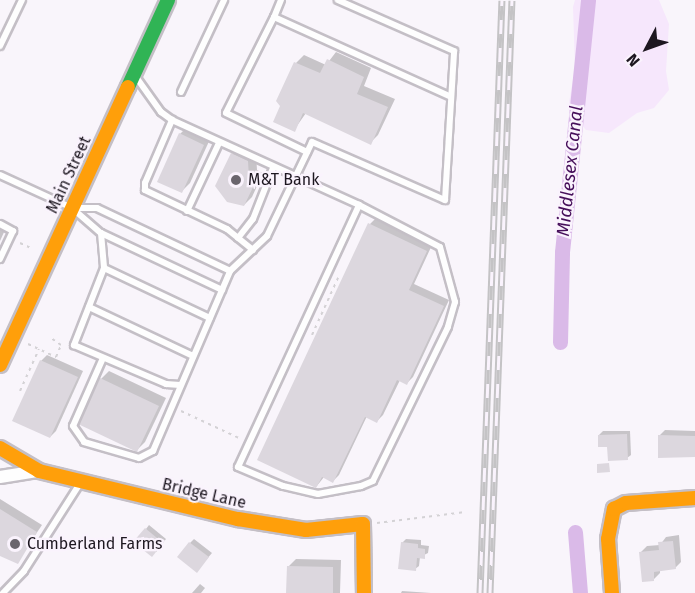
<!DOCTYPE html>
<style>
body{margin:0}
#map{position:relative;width:695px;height:593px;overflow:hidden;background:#f9f5fb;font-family:"Fira Sans",sans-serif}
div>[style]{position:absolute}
.green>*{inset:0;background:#f6e7fc}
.shadow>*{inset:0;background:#0003}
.canal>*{height:15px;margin:-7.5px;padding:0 7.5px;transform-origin:7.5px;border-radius:7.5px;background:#dabae8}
.building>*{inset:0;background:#dcd7de}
.path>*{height:2px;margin-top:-1px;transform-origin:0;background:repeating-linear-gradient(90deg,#d4d2d5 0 3px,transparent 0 7.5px)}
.roads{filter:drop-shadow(2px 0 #c4bfc6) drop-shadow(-2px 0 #c4bfc6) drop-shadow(0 2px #c4bfc6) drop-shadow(0 -2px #c4bfc6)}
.lane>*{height:6px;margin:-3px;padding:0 3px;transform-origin:3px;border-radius:3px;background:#fefefe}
.street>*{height:12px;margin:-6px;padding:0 6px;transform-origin:6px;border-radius:6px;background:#fefefe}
.fast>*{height:14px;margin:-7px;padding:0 7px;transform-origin:7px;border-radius:7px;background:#30b455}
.slow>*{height:14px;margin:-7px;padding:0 7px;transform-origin:7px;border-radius:7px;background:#ff9f0a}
.rail>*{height:7px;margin-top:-3.5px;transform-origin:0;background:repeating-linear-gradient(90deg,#faf3fd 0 14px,#c4c3c5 0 28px);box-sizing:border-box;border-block:2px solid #c4c3c5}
.dots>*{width:16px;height:16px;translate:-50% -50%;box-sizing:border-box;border:3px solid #faf3fd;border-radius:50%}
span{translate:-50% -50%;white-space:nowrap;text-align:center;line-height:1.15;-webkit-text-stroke:4.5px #faf3fd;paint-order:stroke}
.street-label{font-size:16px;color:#1d1720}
.poi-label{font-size:16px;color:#1d1720}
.left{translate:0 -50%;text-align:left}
.water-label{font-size:18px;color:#460f5a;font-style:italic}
.north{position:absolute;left:617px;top:18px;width:60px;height:60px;-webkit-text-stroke:4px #faf3fd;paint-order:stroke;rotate:229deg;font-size:16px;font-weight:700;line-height:24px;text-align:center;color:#1d1720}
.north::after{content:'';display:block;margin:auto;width:21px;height:27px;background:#1d1720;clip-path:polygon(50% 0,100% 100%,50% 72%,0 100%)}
</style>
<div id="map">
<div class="green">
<i style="clip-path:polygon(575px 0,659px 0,669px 24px,666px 71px,669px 90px,654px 108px,637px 113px,609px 133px,586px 130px,568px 109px,575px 67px,573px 7px)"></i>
</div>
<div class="shadow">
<i style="clip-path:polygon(336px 52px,371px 68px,364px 86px,395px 99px,378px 135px,370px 143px,306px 113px,294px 130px,296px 63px,304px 55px,326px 65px)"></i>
<i style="clip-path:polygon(188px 126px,211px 137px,190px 183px,182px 191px,180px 134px)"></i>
<i style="clip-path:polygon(240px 146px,256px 153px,257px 170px,263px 173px,252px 197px,244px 205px,232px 154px)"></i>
<i style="clip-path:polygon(376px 218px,432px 245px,414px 284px,449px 300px,413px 377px,407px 383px,400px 380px,383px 415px,377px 421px,367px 416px,339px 475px,333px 481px,324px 477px,316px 487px,370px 224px)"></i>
<i style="clip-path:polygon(0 228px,5px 230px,0 241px)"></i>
<i style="clip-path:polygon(47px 355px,83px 371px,56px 431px,50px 437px,14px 421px,41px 361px)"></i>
<i style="clip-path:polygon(109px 371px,166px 398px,145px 442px,137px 450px,101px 379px)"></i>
<i style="clip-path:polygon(665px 430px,695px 431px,695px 456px,659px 436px)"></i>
<i style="clip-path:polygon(603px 431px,630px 431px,631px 455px,627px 458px,609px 445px,599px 435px)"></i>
<i style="clip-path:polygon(0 499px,42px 525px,17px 562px,0 553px)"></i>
<i style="clip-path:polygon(149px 525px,166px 539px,156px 552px,146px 529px)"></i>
<i style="clip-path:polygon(679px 535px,681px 562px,675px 568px,660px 569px,660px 573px,654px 579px,641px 552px,647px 546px,660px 545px,666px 537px)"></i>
<i style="clip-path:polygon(194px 539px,212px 553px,200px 567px,190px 543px)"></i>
<i style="clip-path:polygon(406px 539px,421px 540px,421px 545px,429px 546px,428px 553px,420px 557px,419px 566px,415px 569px,402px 543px)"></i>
<i style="clip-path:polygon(296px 559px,341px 560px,340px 593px,288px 593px,288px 567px)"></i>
<i style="clip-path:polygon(200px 584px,205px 588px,201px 593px,192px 593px)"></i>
<i style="clip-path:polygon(402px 591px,431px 593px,401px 593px)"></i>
</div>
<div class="canal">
<i style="left:560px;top:342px;width:90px;rotate:-88.7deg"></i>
<i style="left:562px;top:252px;width:253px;rotate:-84.1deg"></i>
<i style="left:575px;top:532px;width:61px;rotate:85.3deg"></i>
</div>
<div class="building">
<i style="clip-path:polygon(327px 59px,364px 77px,357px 94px,388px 107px,371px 145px,303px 113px,295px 132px,273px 122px,280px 106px,276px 101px,294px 62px,320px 73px)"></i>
<i style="clip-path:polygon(179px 133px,204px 145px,182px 193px,157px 182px)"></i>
<i style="clip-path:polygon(231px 153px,248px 161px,249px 178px,256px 181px,244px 206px,227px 202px,215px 186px)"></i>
<i style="clip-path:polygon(368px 223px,427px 251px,409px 290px,444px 306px,407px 385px,397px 380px,377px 423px,365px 417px,333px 483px,322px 477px,316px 488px,257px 460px)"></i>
<i style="clip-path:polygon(40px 360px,78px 377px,50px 438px,12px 421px)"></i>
<i style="clip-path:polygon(100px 378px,159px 406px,137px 452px,78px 424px)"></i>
<i style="clip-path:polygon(627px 434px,628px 460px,608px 461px,607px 447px,598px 447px,598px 435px)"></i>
<i style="clip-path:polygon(658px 435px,695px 436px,695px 457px,658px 458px)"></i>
<i style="clip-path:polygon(609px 463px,610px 472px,597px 473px,597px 464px)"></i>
<i style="clip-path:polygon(0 509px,37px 532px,18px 564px,0 556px)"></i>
<i style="clip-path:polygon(145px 528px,163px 543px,152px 557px,133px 542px)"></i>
<i style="clip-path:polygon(673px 541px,676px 569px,654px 572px,654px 581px,642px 582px,639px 552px,659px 550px,658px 542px)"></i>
<i style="clip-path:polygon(189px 542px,209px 557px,197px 573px,177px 557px)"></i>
<i style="clip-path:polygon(401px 542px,418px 544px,418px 548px,425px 549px,425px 559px,417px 558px,416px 571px,398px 569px)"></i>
<i style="clip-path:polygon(287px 566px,333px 567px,333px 593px,286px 593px)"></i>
</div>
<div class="path">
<i style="left:20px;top:243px;width:14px;rotate:25deg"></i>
<i style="left:312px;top:335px;width:63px;rotate:-65.5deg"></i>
<i style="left:28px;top:344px;width:31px;rotate:25deg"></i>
<i style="left:56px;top:357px;width:13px;rotate:-67deg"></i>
<i style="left:61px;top:345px;width:12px;rotate:-145deg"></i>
<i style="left:20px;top:391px;width:46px;rotate:-65.7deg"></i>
<i style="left:181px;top:411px;width:66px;rotate:25deg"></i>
<i style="left:377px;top:523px;width:89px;rotate:-7.1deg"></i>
</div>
<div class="roads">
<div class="lane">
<i style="left:281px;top:0;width:18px;rotate:112deg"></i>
<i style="left:274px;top:17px;width:194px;rotate:24.3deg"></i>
<i style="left:274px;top:17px;width:107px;rotate:116.6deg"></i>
<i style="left:226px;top:113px;width:90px;rotate:25.7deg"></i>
<i style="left:0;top:46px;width:51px;rotate:-64.4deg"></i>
<i style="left:136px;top:77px;width:43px;rotate:54.5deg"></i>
<i style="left:161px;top:112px;width:14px;rotate:36deg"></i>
<i style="left:181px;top:92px;width:102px;rotate:-64.9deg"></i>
<i style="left:0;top:175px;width:79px;rotate:24.6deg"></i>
<i style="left:72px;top:208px;width:38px;rotate:41deg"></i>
<i style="left:101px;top:233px;width:134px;rotate:25.2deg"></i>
<i style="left:74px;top:208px;width:23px"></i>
<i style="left:97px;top:208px;width:147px;rotate:25.3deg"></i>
<i style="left:187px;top:211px;width:75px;rotate:-64.8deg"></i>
<i style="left:0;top:224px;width:15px;rotate:28deg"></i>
<i style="left:13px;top:231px;width:31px;rotate:115deg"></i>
<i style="left:101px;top:233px;width:35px;rotate:85deg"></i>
<i style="left:104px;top:268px;width:83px;rotate:111.3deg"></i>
<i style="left:74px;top:345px;width:100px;rotate:23deg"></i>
<i style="left:166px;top:384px;width:14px;rotate:4deg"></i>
<i style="left:238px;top:238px;width:24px;rotate:-52deg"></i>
<i style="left:253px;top:219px;width:55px;rotate:-68.6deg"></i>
<i style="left:253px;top:250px;width:33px;rotate:-141deg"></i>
<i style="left:227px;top:229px;width:91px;rotate:-154.6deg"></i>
<i style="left:145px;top:190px;width:7px;rotate:-90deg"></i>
<i style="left:145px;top:183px;width:69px;rotate:-66.8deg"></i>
<i style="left:172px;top:120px;width:205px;rotate:24.4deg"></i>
<i style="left:359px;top:205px;width:91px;rotate:27.4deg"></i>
<i style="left:440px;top:247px;width:57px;rotate:74.7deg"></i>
<i style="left:455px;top:302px;width:26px;rotate:106deg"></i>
<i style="left:448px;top:327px;width:171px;rotate:116deg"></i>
<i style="left:373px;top:481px;width:13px;rotate:157deg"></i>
<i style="left:361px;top:486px;width:44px;rotate:169.5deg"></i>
<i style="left:318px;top:494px;width:36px;rotate:-167deg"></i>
<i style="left:283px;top:486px;width:49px;rotate:-157.1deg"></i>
<i style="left:238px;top:467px;width:289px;rotate:-65.2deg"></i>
<i style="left:104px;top:268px;width:117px;rotate:25.3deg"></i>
<i style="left:89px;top:307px;width:115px;rotate:25.2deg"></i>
<i style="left:103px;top:358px;width:74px;rotate:113.8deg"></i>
<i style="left:73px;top:426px;width:19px;rotate:55deg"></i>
<i style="left:84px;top:442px;width:57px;rotate:16.2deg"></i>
<i style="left:139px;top:458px;width:16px;rotate:-27deg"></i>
<i style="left:153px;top:451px;width:196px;rotate:-66.8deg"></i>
<i style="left:230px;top:271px;width:51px;rotate:-43.4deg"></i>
<i style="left:267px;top:236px;width:104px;rotate:-64.4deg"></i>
<i style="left:312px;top:142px;width:145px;rotate:23.6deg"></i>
<i style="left:445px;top:200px;width:149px;rotate:-86.5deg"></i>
<i style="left:454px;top:51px;width:127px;rotate:-156.3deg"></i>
<i style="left:3px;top:593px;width:30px;rotate:-46deg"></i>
<i style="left:24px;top:571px;width:106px;rotate:-57.4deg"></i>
</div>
<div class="street">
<i style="left:0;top:477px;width:39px;rotate:-9deg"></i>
</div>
<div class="fast">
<i style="left:128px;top:87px;width:96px;rotate:-65.3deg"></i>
</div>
<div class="slow">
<i style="left:0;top:365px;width:306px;rotate:-65.3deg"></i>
<i style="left:0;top:448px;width:45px;rotate:30.5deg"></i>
<i style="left:39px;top:471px;width:205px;rotate:13.6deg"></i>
<i style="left:238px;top:519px;width:69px;rotate:9.2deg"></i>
<i style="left:306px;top:530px;width:57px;rotate:-6deg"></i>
<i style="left:363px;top:524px;width:69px;rotate:89.2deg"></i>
<i style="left:612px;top:593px;width:54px;rotate:-94.2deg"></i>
<i style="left:608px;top:539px;width:31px;rotate:-79deg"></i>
<i style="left:614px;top:509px;width:13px;rotate:-27deg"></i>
<i style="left:626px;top:503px;width:69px;rotate:-4.1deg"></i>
</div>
</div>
<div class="rail">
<i style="left:480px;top:593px;width:593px;rotate:-87.88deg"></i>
<i style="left:490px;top:593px;width:593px;rotate:-87.88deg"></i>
</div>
<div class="dots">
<i style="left:236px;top:180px;background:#6a656d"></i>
<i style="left:15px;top:544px;background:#6a656d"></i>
</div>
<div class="street-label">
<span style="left:69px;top:175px;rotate:-65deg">Main Street</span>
<span style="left:204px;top:494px;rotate:13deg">Bridge Lane</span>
</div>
<div class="poi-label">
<span class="left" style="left:248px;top:180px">M&amp;T Bank</span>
<span class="left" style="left:27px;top:544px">Cumberland Farms</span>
</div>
<div class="water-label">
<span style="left:570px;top:171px;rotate:-84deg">Middlesex Canal</span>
</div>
<div class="north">N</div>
</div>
